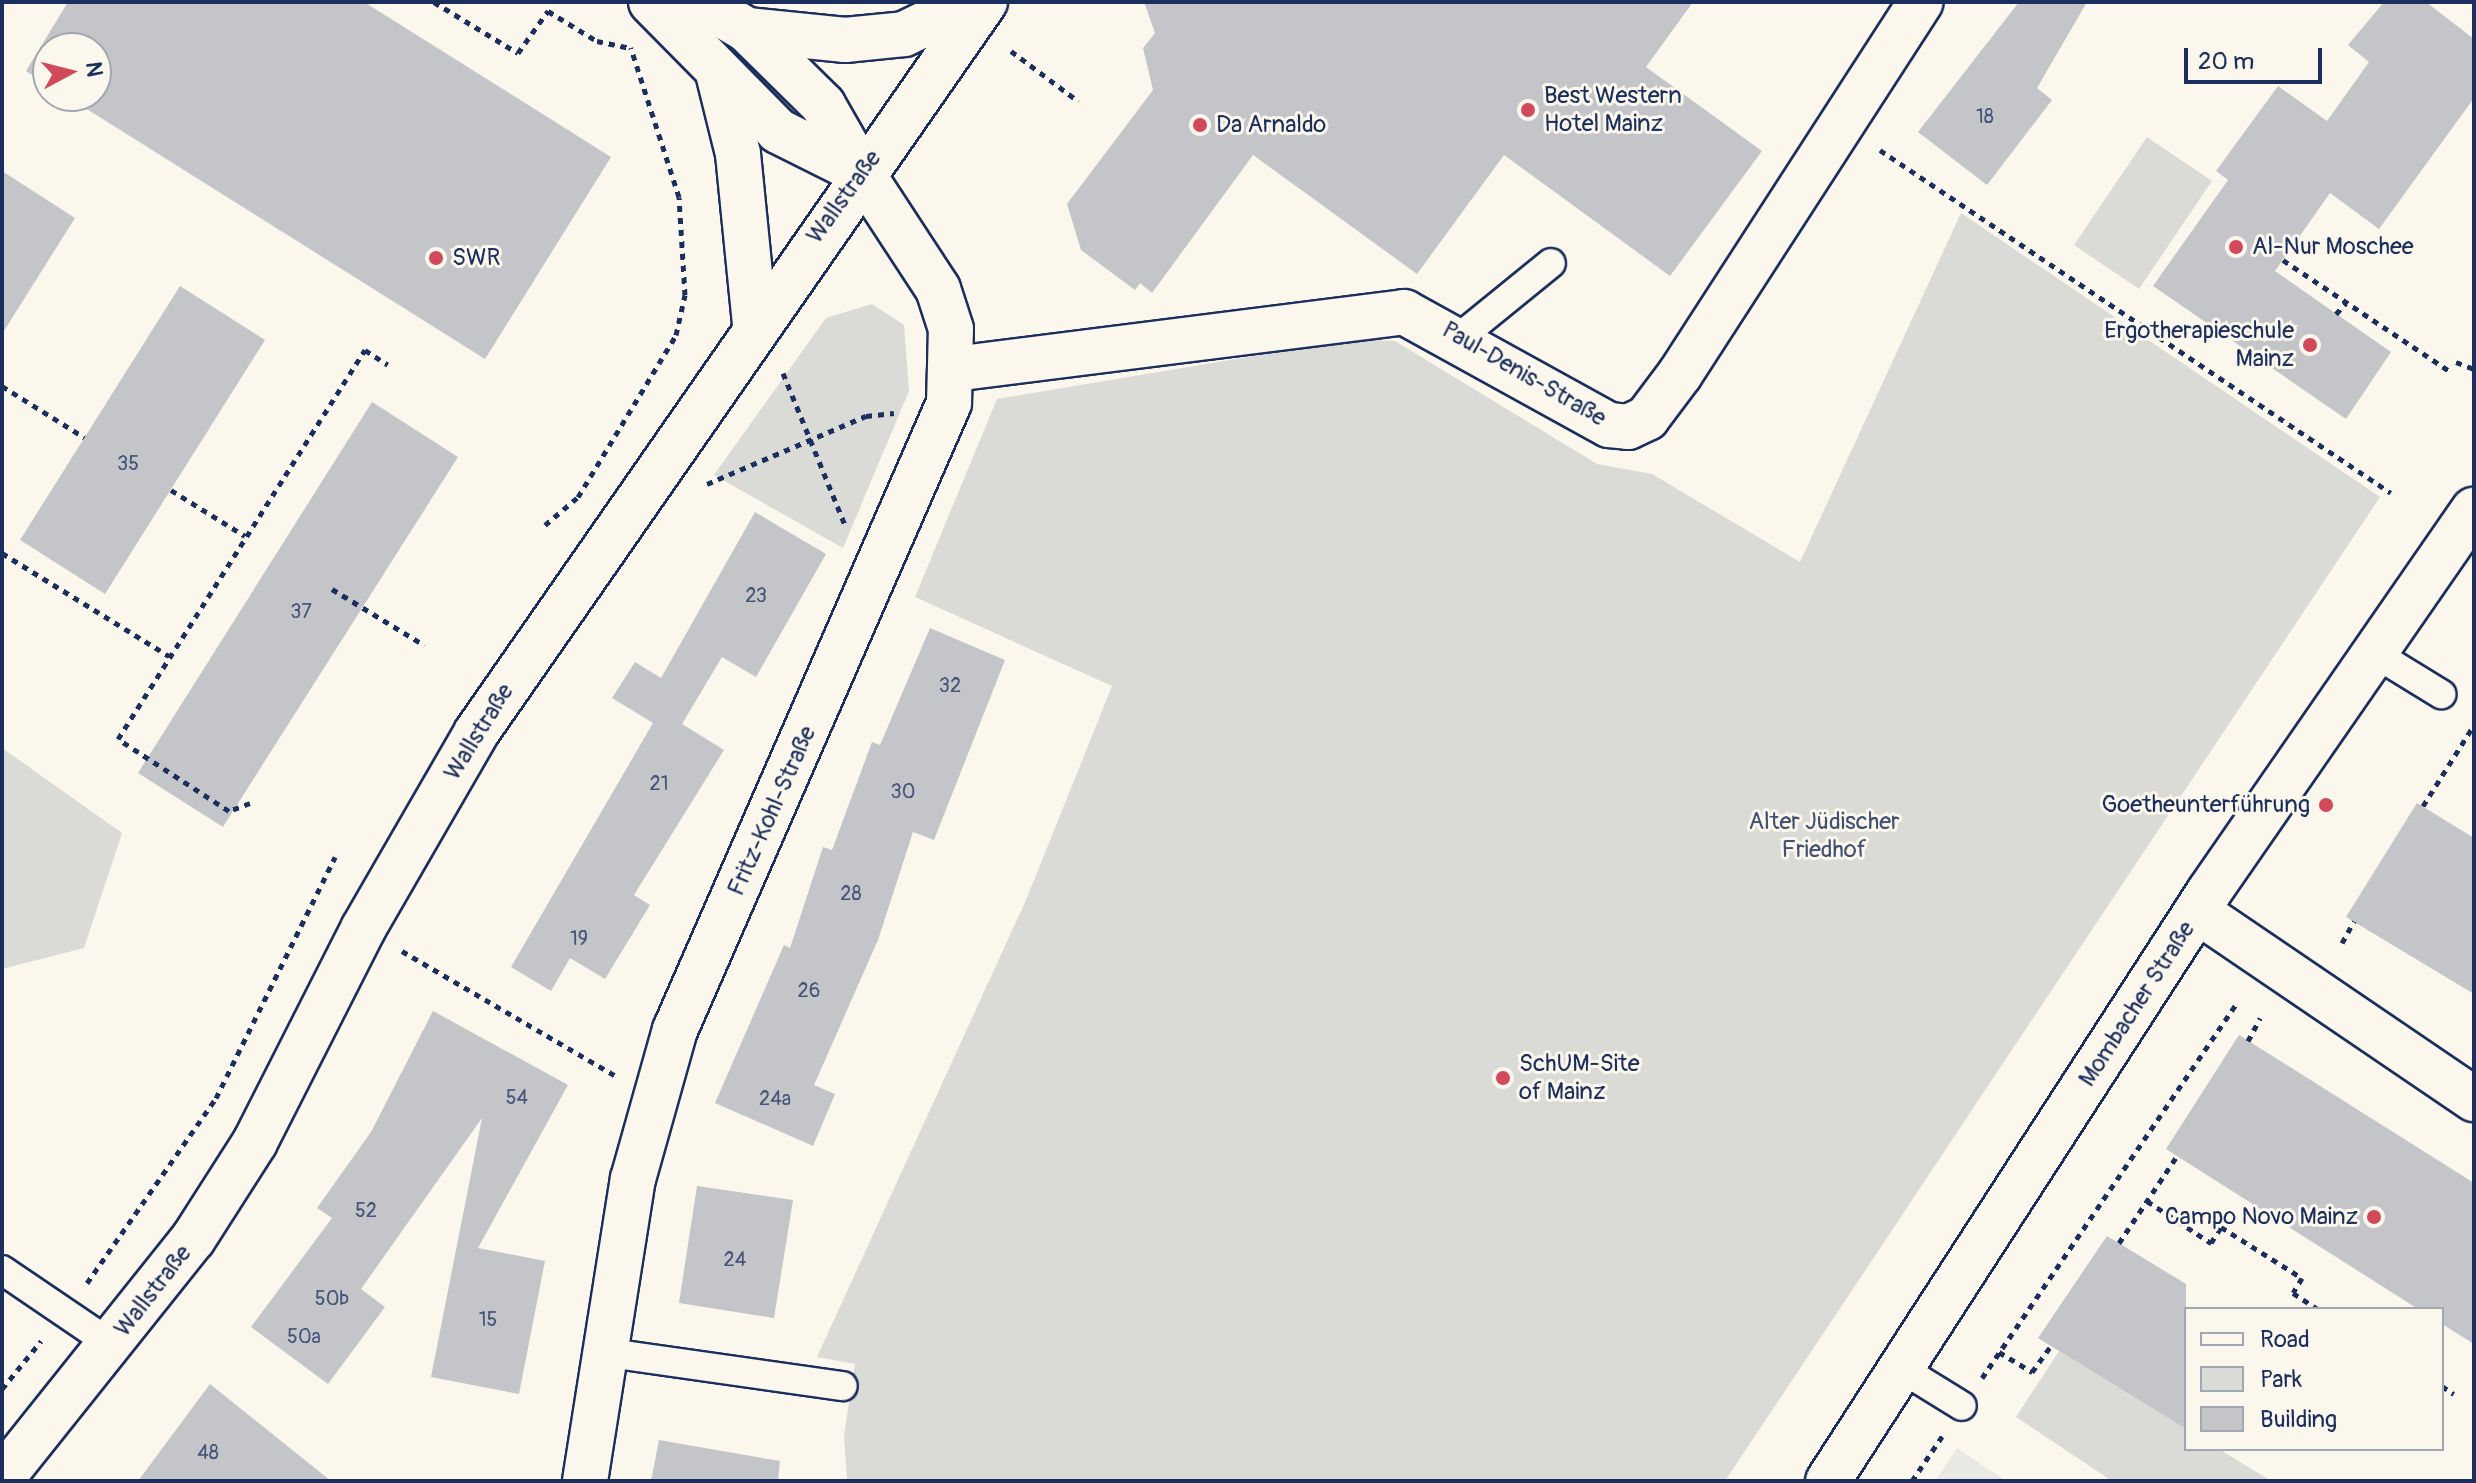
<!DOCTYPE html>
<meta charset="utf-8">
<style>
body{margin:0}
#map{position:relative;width:2476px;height:1483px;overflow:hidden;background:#fbf7ec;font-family:Pangolin,sans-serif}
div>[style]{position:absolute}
.built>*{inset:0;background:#eae8e2}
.green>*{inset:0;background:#dadad7}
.building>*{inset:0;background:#c3c5c9}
.path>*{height:5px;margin-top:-2.5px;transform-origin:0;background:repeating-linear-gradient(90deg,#1b2f5e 0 6px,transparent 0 12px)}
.roads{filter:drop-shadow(2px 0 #1b2f5e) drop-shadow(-2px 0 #1b2f5e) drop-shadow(0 2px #1b2f5e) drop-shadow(0 -2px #1b2f5e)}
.service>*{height:28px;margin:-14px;padding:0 14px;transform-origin:14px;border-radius:14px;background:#fbf7ec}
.minor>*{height:44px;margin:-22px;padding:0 22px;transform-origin:22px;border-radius:22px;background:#fbf7ec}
.tertiary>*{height:44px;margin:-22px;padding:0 22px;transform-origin:22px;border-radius:22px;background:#fbf7ec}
.secondary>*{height:44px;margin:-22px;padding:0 22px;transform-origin:22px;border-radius:22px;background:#fbf7ec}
.dots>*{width:22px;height:22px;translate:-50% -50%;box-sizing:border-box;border:4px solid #fbf7ec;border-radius:50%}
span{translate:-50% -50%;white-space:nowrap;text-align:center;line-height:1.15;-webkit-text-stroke:6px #fbf7ec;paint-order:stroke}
.number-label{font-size:20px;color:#455479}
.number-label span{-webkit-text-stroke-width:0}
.poi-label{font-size:24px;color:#1b2f5e}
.left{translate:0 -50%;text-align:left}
.right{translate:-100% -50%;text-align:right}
.street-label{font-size:24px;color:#1b2f5e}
.park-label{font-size:24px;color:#415176}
.frame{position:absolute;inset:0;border:4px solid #1b2f5e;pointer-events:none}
.legend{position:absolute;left:2184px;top:1307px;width:260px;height:144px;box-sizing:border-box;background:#fbf7ec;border:2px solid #a1a7b3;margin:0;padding:10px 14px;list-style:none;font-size:24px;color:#1b2f5e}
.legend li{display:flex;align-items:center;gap:16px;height:40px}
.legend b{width:40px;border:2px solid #a1a7b3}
.north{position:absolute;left:32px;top:32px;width:80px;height:80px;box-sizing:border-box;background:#fbf7ec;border:2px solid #a1a7b3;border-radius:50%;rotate:83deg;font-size:22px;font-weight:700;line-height:32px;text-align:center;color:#1b2f5e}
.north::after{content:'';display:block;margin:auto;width:28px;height:36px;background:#d1495b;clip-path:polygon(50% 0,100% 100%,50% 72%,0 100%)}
.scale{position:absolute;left:2184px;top:48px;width:138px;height:36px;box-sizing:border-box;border:4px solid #1b2f5e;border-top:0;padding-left:10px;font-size:24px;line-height:28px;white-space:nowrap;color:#1b2f5e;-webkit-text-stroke:6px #fbf7ec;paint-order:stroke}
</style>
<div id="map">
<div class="built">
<i style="clip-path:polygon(1957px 1448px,2006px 1481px,1935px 1481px)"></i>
</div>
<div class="green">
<i style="clip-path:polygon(2147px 137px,2212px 181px,2139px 289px,2074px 245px)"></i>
<i style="clip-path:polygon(1961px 213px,2380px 497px,1725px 1481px,847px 1481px,844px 1435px,855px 1364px,817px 1357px,1026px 900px,1112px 686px,915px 597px,997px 399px,1356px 339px,1395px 341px,1597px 464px,1652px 474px,1800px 562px)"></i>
<i style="clip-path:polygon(872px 304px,904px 325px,909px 391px,843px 548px,714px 475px,826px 318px)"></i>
<i style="clip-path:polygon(2px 748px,122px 833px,84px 948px,2px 969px)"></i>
<i style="clip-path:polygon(2059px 1351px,2186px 1429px,2186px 1449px,2219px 1449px,2271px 1481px,2112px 1481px,2016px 1417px)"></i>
</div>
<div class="building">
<i style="clip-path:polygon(68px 2px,364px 2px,611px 157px,485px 359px,66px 96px,96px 96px,96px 48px,48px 48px,48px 85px,26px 71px)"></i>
<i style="clip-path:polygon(1144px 2px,1693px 2px,1646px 67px,1762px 151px,1670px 276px,1504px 155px,1417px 274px,1253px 155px,1152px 293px,1140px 283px,1135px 290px,1081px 250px,1067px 204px,1153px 90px,1143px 48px,1155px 33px)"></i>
<i style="clip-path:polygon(2019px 2px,2087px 2px,2037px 88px,2052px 100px,1987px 185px,1918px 132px)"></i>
<i style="clip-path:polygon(2384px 2px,2426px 2px,2474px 39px,2474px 98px,2379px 229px,2330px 193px,2275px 271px,2391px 352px,2346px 419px,2153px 286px,2228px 180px,2216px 171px,2278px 86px,2327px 121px,2369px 62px,2348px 45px)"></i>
<i style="clip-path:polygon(2px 171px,75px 218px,2px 334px)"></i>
<i style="clip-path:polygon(180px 286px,265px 340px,105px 594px,20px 540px)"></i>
<i style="clip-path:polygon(372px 402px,458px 457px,223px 827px,138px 773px)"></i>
<i style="clip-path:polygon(755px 512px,826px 554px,756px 677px,722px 657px,682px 724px,724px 750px,634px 895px,650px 905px,605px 979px,570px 958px,551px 991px,511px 967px,653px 723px,612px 698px,635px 662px,661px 678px)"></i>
<i style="clip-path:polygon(930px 628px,1005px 660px,934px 840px,913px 832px,878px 940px,814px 1085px,835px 1094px,813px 1146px,715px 1103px,784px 945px,790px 948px,823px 847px,832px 850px,872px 742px,880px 745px)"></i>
<i style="clip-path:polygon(2417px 803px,2474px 838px,2474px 994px,2346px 917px)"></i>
<i style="clip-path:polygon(433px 1011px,568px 1085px,478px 1248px,545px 1261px,519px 1394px,431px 1377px,482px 1118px,361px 1289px,385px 1307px,328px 1384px,251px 1327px,332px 1218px,317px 1208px,371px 1132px)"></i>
<i style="clip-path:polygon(2239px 1035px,2474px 1183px,2474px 1344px,2442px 1324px,2442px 1309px,2418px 1309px,2166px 1149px)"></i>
<i style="clip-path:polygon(697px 1186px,793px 1200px,774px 1318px,679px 1303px)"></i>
<i style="clip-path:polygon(2107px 1236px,2186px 1284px,2186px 1429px,2038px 1338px)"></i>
<i style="clip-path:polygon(210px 1384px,331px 1481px,138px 1481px)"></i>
<i style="clip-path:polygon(659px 1440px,780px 1461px,778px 1481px,651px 1481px)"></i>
</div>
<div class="path">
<i style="left:434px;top:2px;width:98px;rotate:31.3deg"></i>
<i style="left:518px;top:53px;width:52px;rotate:-54.5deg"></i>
<i style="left:548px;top:11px;width:57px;rotate:31.5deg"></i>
<i style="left:597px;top:41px;width:34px;rotate:12deg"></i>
<i style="left:1011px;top:51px;width:84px;rotate:36.7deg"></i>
<i style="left:1880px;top:150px;width:615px;rotate:33.87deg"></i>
<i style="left:2283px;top:260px;width:202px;rotate:33.7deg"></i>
<i style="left:2336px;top:314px;width:15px;rotate:-48deg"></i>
<i style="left:2456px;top:362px;width:19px;rotate:21deg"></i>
<i style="left:783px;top:373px;width:166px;rotate:67.8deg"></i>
<i style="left:2px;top:386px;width:97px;rotate:31.9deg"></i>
<i style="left:707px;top:484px;width:173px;rotate:-23.2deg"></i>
<i style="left:866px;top:416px;width:28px;rotate:-6deg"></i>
<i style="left:171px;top:490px;width:87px;rotate:31.9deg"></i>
<i style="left:545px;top:525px;width:43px;rotate:-40.3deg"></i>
<i style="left:578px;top:497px;width:189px;rotate:-58.8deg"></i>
<i style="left:676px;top:335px;width:41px;rotate:-77.3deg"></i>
<i style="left:685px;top:295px;width:98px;rotate:-93.5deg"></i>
<i style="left:679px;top:197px;width:157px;rotate:-107.9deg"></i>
<i style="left:2px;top:553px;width:196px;rotate:31.7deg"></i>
<i style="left:332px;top:589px;width:108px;rotate:31.3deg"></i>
<i style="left:250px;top:803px;width:22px;rotate:159deg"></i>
<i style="left:229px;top:811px;width:132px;rotate:-147deg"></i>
<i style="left:118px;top:739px;width:461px;rotate:-57.6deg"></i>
<i style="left:365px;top:350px;width:27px;rotate:33deg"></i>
<i style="left:2423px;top:806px;width:96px;rotate:-57.8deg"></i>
<i style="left:2342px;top:943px;width:25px;rotate:-61deg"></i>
<i style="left:402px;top:951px;width:246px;rotate:30.3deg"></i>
<i style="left:2248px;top:1041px;width:26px;rotate:-62deg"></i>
<i style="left:2147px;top:1201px;width:77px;rotate:33.3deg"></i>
<i style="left:2211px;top:1243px;width:19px;rotate:-58deg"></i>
<i style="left:2221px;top:1227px;width:96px;rotate:32.2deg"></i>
<i style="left:2302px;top:1278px;width:17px;rotate:121deg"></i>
<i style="left:2293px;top:1293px;width:30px;rotate:33deg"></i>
<i style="left:2119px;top:1243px;width:105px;rotate:-56.3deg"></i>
<i style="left:87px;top:1283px;width:226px;rotate:-55.1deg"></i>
<i style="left:216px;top:1098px;width:269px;rotate:-63.7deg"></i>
<i style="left:1999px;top:1352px;width:39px;rotate:31deg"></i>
<i style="left:2032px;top:1372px;width:32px;rotate:-54deg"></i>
<i style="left:1982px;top:1378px;width:453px;rotate:-55.8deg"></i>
<i style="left:2442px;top:1386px;width:14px;rotate:34deg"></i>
<i style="left:2px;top:1389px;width:62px;rotate:-50.9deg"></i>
<i style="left:1912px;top:1481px;width:55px;rotate:-56deg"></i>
</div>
<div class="roads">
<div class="service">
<i style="left:1460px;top:337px;width:117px;rotate:-39.1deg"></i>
<i style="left:2374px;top:653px;width:79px;rotate:31.5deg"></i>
<i style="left:2px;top:1270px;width:132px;rotate:34.2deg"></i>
<i style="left:603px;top:1352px;width:242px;rotate:8.1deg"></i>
<i style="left:1902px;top:1369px;width:70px;rotate:31.7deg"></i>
</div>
<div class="minor">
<i style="left:954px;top:369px;width:454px;rotate:-7.2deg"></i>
<i style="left:1404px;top:312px;width:234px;rotate:28.9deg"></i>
<i style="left:1609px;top:425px;width:19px;rotate:6deg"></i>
<i style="left:1628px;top:427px;width:21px;rotate:-25deg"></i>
<i style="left:1647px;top:418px;width:55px;rotate:-53.1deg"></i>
<i style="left:1680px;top:374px;width:443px;rotate:-57.1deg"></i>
<i style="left:2197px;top:911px;width:335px;rotate:34.2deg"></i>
<i style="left:585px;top:1481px;width:306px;rotate:-81deg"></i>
<i style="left:633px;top:1179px;width:155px;rotate:-74.3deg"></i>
<i style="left:675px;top:1030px;width:684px;rotate:-66.39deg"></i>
<i style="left:949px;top:403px;width:74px;rotate:-88.5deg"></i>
<i style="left:951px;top:329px;width:42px;rotate:-108deg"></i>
<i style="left:938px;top:289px;width:139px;rotate:-123.2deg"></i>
</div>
<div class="tertiary">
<i style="left:651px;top:2px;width:181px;rotate:45.4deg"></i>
<i style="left:778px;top:131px;width:94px;rotate:26.6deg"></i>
<i style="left:700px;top:2px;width:55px;rotate:30.8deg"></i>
<i style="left:747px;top:30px;width:107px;rotate:44.6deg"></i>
<i style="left:823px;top:105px;width:78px;rotate:60.2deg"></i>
<i style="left:747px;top:30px;width:99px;rotate:5.8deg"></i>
<i style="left:845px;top:40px;width:59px;rotate:-5.8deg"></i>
<i style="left:904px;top:34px;width:73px;rotate:-25.9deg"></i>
<i style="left:718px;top:73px;width:83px;rotate:76.1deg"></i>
<i style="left:738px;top:154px;width:170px;rotate:84.3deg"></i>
<i style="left:2px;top:1478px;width:306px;rotate:-51.4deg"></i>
<i style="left:193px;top:1239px;width:115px;rotate:-57.4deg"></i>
<i style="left:255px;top:1142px;width:239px;rotate:-63.1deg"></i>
<i style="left:363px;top:929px;width:226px;rotate:-60deg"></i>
<i style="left:476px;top:733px;width:891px;rotate:-55.15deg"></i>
</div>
<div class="secondary">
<i style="left:1828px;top:1481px;width:701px;rotate:-57.1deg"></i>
<i style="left:2209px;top:892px;width:465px;rotate:-55.3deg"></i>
</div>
</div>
<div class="dots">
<i style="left:1528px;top:110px;background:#d1495b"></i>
<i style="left:1200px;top:125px;background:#d1495b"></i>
<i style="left:2236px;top:247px;background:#d1495b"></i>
<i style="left:436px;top:258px;background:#d1495b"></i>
<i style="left:2310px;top:345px;background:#d1495b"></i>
<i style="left:2326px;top:805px;background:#d1495b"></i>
<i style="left:1503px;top:1078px;background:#d1495b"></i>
<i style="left:2374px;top:1217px;background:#d1495b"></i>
</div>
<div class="number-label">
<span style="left:1985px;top:116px">18</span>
<span style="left:128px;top:463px">35</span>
<span style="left:756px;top:595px">23</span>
<span style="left:301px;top:611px">37</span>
<span style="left:950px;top:685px">32</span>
<span style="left:659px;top:783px">21</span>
<span style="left:903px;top:791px">30</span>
<span style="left:851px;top:893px">28</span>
<span style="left:579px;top:938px">19</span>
<span style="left:809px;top:990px">26</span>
<span style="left:517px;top:1097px">54</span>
<span style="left:775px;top:1098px">24a</span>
<span style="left:366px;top:1210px">52</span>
<span style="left:735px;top:1259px">24</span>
<span style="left:332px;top:1298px">50b</span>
<span style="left:488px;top:1319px">15</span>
<span style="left:304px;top:1336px">50a</span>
<span style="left:208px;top:1452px">48</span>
</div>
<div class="poi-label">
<span class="left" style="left:1544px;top:110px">Best Western<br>Hotel Mainz</span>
<span class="left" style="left:1216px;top:125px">Da Arnaldo</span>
<span class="left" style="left:2252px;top:247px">Al-Nur Moschee</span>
<span class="left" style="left:452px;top:258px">SWR</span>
<span class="right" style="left:2294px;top:345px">Ergotherapieschule<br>Mainz</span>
<span class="right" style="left:2310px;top:805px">Goetheunterführung</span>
<span class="left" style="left:1519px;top:1078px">SchUM-Site<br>of Mainz</span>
<span class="right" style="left:2358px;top:1217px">Campo Novo Mainz</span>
</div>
<div class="street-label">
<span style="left:844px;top:197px;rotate:-54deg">Wallstraße</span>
<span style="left:1524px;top:374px;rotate:30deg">Paul-Denis-Straße</span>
<span style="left:479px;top:732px;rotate:-58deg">Wallstraße</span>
<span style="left:772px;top:811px;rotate:-66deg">Fritz-Kohl-Straße</span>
<span style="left:2137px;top:1004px;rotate:-57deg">Mombacher Straße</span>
<span style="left:153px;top:1291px;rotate:-52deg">Wallstraße</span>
</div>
<div class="park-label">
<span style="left:1824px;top:836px">Alter Jüdischer<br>Friedhof</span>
</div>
<div class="frame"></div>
<ul class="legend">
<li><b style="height:10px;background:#fbf7ec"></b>Road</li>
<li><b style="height:22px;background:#dadad7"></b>Park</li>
<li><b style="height:22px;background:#c3c5c9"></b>Building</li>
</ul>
<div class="north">N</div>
<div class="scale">20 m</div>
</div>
